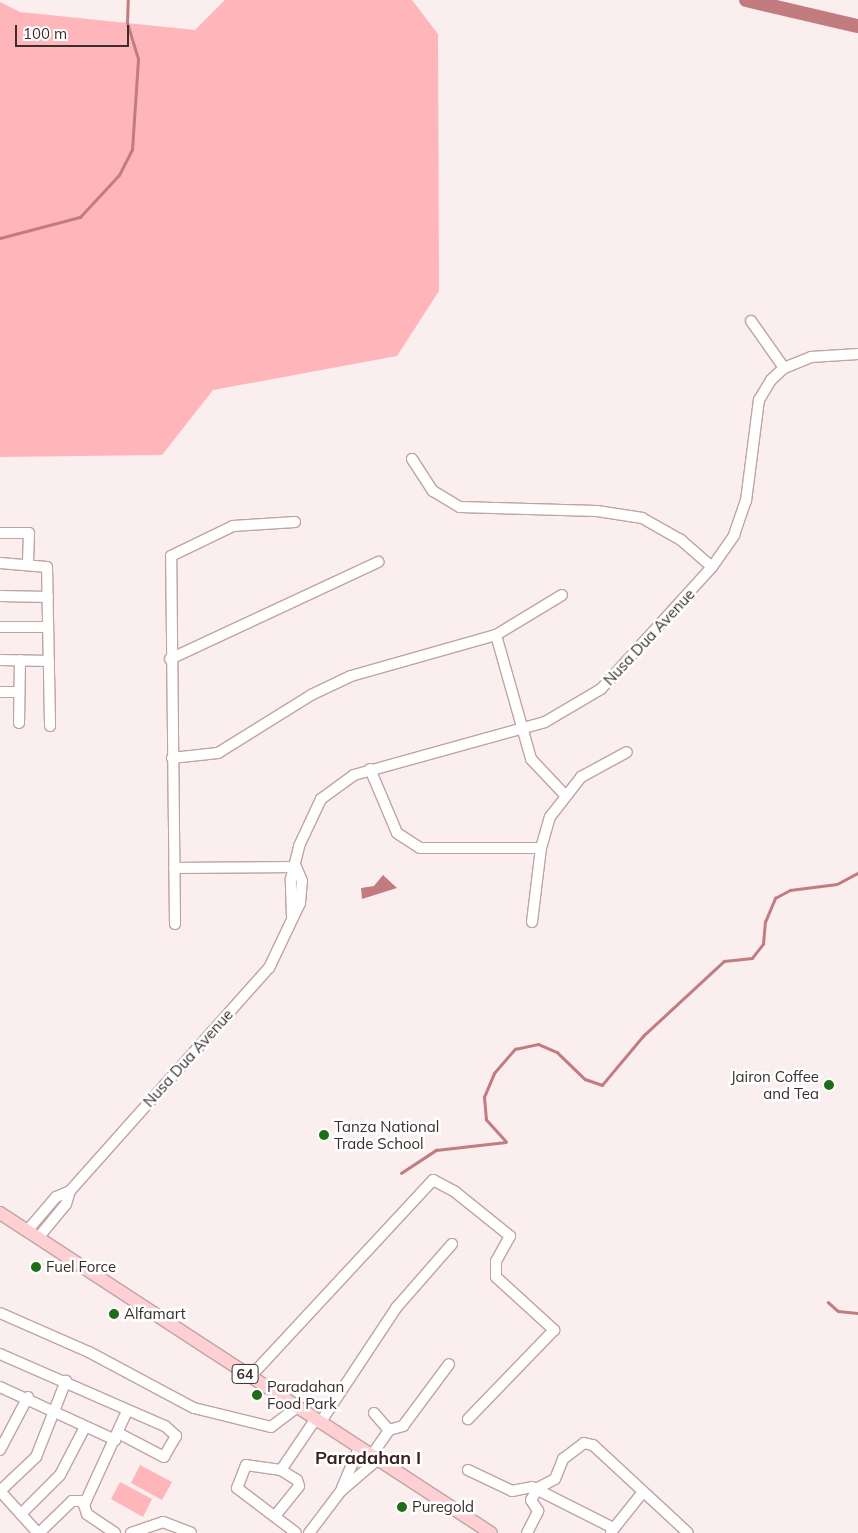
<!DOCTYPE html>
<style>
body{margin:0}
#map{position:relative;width:858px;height:1533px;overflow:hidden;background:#fbeeee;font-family:Mulish,sans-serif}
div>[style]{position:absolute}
.green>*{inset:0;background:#ffb6ba}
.water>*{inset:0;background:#c27c80}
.stream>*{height:2.5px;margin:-1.25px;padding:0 1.25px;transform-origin:1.25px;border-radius:1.25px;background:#c27c80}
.river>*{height:14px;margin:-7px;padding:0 7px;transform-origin:7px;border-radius:7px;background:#c27c80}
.roads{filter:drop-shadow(1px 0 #c1a3a4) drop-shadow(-1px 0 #c1a3a4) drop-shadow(0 1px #c1a3a4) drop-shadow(0 -1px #c1a3a4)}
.minor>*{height:10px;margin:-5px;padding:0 5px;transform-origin:5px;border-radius:5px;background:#fff}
.major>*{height:12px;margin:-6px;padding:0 6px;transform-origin:6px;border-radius:6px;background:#ffd0d3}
.dots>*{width:14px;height:14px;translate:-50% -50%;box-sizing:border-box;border:2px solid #fff;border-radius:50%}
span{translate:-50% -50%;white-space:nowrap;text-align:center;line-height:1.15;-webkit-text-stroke:5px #fff;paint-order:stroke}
.shield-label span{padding:1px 4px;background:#fff;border:1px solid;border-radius:4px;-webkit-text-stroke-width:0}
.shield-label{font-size:14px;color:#3a2e2e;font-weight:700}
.street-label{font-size:15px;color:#3a2e2e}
.poi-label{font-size:15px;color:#3a2e2e}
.right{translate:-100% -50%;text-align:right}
.left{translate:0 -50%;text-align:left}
.quarter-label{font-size:18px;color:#392223;font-weight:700}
.scale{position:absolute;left:15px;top:25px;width:114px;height:22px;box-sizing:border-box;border:2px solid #3a2e2e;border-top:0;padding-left:6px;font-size:15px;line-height:18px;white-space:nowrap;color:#3a2e2e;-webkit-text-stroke:4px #fff;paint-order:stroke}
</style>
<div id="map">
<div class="green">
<i style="clip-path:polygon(225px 0,412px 0,438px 34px,439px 291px,397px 356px,213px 390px,162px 455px,0 457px,0 2px,20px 12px,195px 30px)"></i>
<i style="clip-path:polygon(140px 1465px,172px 1482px,162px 1500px,131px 1483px)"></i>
<i style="clip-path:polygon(120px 1482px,152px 1499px,143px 1517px,111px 1499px)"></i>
</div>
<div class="water">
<i style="clip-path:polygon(383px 875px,397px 888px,362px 899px,361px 888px,374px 886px)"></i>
</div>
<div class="stream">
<i style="left:0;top:238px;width:83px;rotate:-14.7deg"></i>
<i style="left:80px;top:217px;width:57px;rotate:-47.1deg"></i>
<i style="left:119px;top:175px;width:28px;rotate:-63deg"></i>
<i style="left:132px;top:150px;width:91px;rotate:-86.2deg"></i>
<i style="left:138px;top:59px;width:38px;rotate:-107deg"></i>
<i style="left:127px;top:23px;width:23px;rotate:-88deg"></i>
<i style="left:401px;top:1173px;width:42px;rotate:-33.3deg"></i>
<i style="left:436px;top:1150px;width:70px;rotate:-6.5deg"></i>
<i style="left:506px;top:1142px;width:30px;rotate:-132deg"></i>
<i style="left:486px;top:1120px;width:23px;rotate:-95deg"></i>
<i style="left:484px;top:1097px;width:26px;rotate:-67deg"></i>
<i style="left:494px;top:1073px;width:32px;rotate:-49deg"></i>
<i style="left:515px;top:1049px;width:24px;rotate:-12deg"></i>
<i style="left:538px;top:1044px;width:21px;rotate:23deg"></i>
<i style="left:557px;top:1052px;width:39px;rotate:44deg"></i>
<i style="left:585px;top:1079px;width:18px;rotate:19deg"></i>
<i style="left:602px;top:1085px;width:64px;rotate:-50.1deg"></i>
<i style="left:643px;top:1036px;width:110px;rotate:-42.8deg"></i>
<i style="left:724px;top:961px;width:28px;rotate:-6deg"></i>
<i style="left:752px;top:958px;width:18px;rotate:-52deg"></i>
<i style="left:763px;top:944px;width:22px;rotate:-85deg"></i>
<i style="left:765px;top:922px;width:26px;rotate:-67deg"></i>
<i style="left:775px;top:898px;width:17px;rotate:-28deg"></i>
<i style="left:790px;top:890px;width:47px;rotate:-7.3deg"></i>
<i style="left:837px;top:884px;width:24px;rotate:-28deg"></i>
<i style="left:828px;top:1302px;width:13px;rotate:42deg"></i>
<i style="left:838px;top:1311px;width:20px;rotate:6deg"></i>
</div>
<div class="river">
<i style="left:746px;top:0;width:115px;rotate:13.1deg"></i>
</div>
<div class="roads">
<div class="minor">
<i style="left:751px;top:321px;width:57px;rotate:54.9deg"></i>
<i style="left:412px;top:459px;width:38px;rotate:57deg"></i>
<i style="left:433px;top:491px;width:31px;rotate:31deg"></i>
<i style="left:460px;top:507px;width:137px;rotate:1.7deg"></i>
<i style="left:597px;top:511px;width:46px;rotate:8.8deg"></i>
<i style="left:642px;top:518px;width:45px;rotate:29.4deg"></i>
<i style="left:681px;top:540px;width:41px;rotate:41.1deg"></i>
<i style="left:0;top:533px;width:29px"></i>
<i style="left:29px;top:533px;width:31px;rotate:92deg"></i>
<i style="left:0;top:563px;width:47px;rotate:4.9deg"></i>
<i style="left:47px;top:567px;width:159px;rotate:88.9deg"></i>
<i style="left:0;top:596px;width:48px;rotate:1.2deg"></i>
<i style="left:0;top:627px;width:48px"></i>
<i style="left:496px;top:635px;width:129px;rotate:74.2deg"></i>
<i style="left:531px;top:759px;width:48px;rotate:46.7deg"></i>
<i style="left:170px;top:659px;width:230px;rotate:-25deg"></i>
<i style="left:0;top:660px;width:49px;rotate:1.2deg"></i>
<i style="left:0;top:692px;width:19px"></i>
<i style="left:19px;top:723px;width:63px;rotate:-89.1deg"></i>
<i style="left:172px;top:758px;width:46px;rotate:-6.2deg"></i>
<i style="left:218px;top:753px;width:110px;rotate:-31.9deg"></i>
<i style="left:311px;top:695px;width:44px;rotate:-25.4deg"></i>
<i style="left:351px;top:676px;width:151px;rotate:-15.8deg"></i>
<i style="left:496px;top:635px;width:77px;rotate:-31.2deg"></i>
<i style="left:370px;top:769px;width:69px;rotate:67.1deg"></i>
<i style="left:397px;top:833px;width:27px;rotate:33deg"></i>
<i style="left:420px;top:848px;width:121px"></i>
<i style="left:174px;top:868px;width:122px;rotate:-0.5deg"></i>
<i style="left:292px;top:916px;width:37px;rotate:-92deg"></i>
<i style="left:291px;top:879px;width:34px;rotate:-76deg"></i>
<i style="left:299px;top:846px;width:52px;rotate:-64.9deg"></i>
<i style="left:321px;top:799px;width:41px;rotate:-36deg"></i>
<i style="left:354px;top:775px;width:198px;rotate:-15.5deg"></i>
<i style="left:545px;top:722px;width:65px;rotate:-30.5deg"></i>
<i style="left:601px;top:689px;width:165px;rotate:-47.7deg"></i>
<i style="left:712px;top:567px;width:39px;rotate:-55deg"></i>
<i style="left:734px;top:535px;width:36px;rotate:-71deg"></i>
<i style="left:746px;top:501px;width:102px;rotate:-82.7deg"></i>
<i style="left:759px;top:400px;width:23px;rotate:-59deg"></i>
<i style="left:771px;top:380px;width:18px;rotate:-43deg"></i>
<i style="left:784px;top:368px;width:29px;rotate:-22deg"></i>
<i style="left:811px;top:357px;width:47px;rotate:-3.7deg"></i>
<i style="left:532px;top:922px;width:75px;rotate:-83.1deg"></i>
<i style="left:541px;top:848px;width:32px;rotate:-74deg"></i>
<i style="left:550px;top:817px;width:51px;rotate:-52.2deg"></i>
<i style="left:581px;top:777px;width:52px;rotate:-28.5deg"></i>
<i style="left:175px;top:924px;width:368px;rotate:-90.6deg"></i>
<i style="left:171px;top:556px;width:69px;rotate:-25.8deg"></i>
<i style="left:233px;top:526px;width:62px;rotate:-3.7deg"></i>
<i style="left:27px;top:1231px;width:45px;rotate:-49.5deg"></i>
<i style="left:56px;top:1197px;width:15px;rotate:-23deg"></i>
<i style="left:70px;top:1191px;width:299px;rotate:-48.3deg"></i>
<i style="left:269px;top:968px;width:72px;rotate:-64.5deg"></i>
<i style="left:300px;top:903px;width:22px;rotate:-85deg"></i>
<i style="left:302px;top:881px;width:15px;rotate:-113deg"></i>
<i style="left:38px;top:1238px;width:44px;rotate:-50.5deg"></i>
<i style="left:66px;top:1204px;width:14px;rotate:-73deg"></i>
<i style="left:0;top:1313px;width:97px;rotate:23.7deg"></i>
<i style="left:89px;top:1352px;width:119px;rotate:28.1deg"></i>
<i style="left:194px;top:1408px;width:79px;rotate:13.9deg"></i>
<i style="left:271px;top:1427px;width:31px;rotate:-37deg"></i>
<i style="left:0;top:1354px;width:180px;rotate:23.6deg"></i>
<i style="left:165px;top:1426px;width:15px;rotate:42deg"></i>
<i style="left:176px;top:1436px;width:24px;rotate:120deg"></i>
<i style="left:164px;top:1457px;width:52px;rotate:-152.4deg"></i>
<i style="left:250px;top:1377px;width:269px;rotate:-47.1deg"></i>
<i style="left:433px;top:1180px;width:24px;rotate:28deg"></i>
<i style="left:454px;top:1191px;width:72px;rotate:38.8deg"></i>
<i style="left:510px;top:1236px;width:29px;rotate:119deg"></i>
<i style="left:496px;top:1261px;width:16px;rotate:90deg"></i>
<i style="left:496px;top:1277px;width:79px;rotate:42.4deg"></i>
<i style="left:554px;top:1330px;width:124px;rotate:134deg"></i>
<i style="left:0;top:1387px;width:127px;rotate:24.7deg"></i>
<i style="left:374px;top:1413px;width:23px;rotate:49deg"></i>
<i style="left:320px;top:1423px;width:138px;rotate:-56.5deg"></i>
<i style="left:396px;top:1308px;width:85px;rotate:-48.8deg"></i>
<i style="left:0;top:1450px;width:60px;rotate:-62.2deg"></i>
<i style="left:371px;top:1456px;width:32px;rotate:-55deg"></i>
<i style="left:389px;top:1430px;width:15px;rotate:-16deg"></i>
<i style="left:403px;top:1426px;width:77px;rotate:-53.4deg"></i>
<i style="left:281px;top:1470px;width:60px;rotate:-55.8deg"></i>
<i style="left:468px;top:1470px;width:49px;rotate:25.5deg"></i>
<i style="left:512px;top:1491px;width:20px;rotate:-11deg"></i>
<i style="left:532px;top:1487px;width:91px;rotate:26.8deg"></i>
<i style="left:342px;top:1488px;width:43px;rotate:-67deg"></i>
<i style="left:0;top:1491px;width:50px;rotate:-43.4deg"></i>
<i style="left:36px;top:1457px;width:82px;rotate:-68.5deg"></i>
<i style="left:0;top:1491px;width:57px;rotate:47.9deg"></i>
<i style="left:21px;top:1514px;width:55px;rotate:-45deg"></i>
<i style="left:60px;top:1475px;width:54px;rotate:-62.5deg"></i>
<i style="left:275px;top:1516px;width:38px;rotate:-51deg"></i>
<i style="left:299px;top:1486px;width:6px;rotate:-108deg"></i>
<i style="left:297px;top:1480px;width:19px;rotate:-148deg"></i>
<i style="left:281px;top:1470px;width:35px;rotate:-172deg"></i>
<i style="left:246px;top:1465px;width:25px;rotate:111deg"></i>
<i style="left:237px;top:1488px;width:74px;rotate:37.3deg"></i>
<i style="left:611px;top:1532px;width:51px;rotate:-51.3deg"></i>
<i style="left:39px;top:1533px;width:46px;rotate:-44.1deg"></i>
<i style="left:72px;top:1501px;width:14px"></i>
<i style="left:115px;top:1533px;width:34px;rotate:-146deg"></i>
<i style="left:87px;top:1514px;width:9px;rotate:-108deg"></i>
<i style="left:84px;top:1505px;width:103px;rotate:-65.4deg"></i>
<i style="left:131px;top:1533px;width:34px;rotate:-19deg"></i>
<i style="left:163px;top:1522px;width:30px;rotate:21deg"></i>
<i style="left:309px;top:1533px;width:53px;rotate:-52.7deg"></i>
<i style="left:341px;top:1491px;width:48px;rotate:-40.7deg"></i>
<i style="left:527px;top:1533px;width:25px;rotate:-63deg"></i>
<i style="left:538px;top:1511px;width:13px;rotate:-122deg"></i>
<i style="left:531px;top:1500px;width:14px;rotate:-60deg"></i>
<i style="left:538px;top:1488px;width:19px;rotate:-28deg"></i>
<i style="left:555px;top:1479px;width:22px;rotate:-68deg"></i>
<i style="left:563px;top:1459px;width:26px;rotate:-37deg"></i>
<i style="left:584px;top:1443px;width:9px;rotate:13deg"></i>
<i style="left:593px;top:1445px;width:129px;rotate:42.8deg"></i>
</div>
<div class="major">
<i style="left:0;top:1213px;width:586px;rotate:33.09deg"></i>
</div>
</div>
<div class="dots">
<i style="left:829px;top:1085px;background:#1c6f17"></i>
<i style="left:324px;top:1135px;background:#1c6f17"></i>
<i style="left:36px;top:1267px;background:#1c6f17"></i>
<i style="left:114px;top:1314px;background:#1c6f17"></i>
<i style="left:257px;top:1395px;background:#1c6f17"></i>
<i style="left:402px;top:1507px;background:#1c6f17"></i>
</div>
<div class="shield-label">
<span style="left:245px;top:1374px">64</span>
</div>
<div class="street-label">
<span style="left:649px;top:637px;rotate:-47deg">Nusa Dua Avenue</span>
<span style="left:188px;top:1058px;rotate:-48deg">Nusa Dua Avenue</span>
</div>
<div class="poi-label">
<span class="right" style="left:819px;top:1085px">Jairon Coffee<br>and Tea</span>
<span class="left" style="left:334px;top:1135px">Tanza National<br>Trade School</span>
<span class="left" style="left:46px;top:1267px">Fuel Force</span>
<span class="left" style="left:124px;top:1314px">Alfamart</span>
<span class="left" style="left:267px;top:1395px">Paradahan<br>Food Park</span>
<span class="left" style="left:412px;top:1507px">Puregold</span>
</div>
<div class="quarter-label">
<span style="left:368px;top:1458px">Paradahan I</span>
</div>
<div class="scale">100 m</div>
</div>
